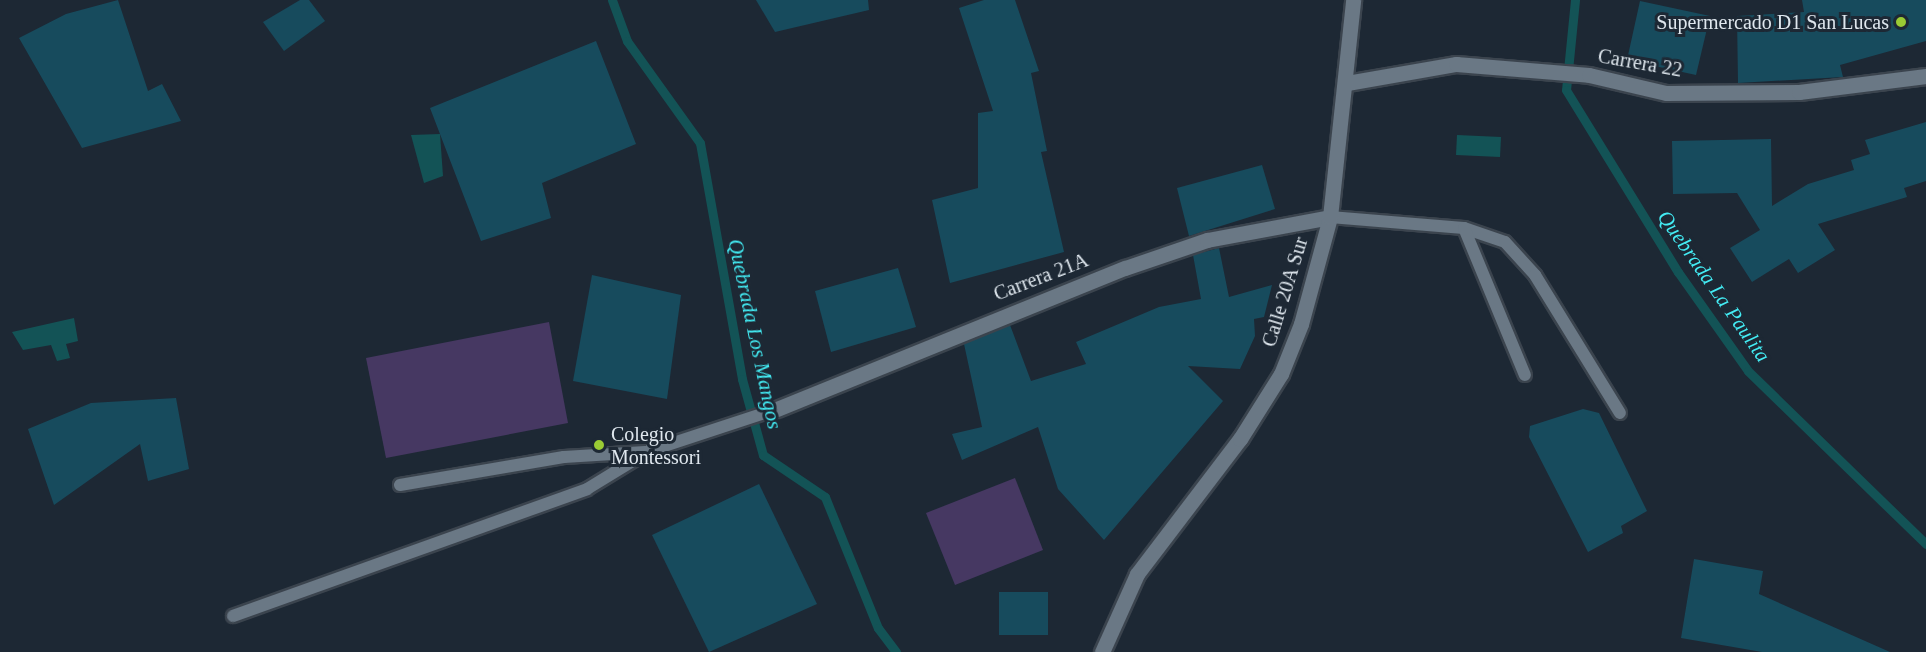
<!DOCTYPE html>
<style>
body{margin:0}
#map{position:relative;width:1926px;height:652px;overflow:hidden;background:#1d2834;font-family:"Times New Roman",serif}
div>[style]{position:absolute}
.green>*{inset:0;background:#463862}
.water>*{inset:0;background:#135356}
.stream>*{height:9px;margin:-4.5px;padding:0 4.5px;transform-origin:4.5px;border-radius:4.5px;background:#135356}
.building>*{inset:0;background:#174b5d}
.roads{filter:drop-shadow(2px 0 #3b444e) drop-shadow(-2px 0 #3b444e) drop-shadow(0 2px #3b444e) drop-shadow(0 -2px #3b444e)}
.lane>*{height:12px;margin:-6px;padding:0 6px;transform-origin:6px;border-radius:6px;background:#6a7885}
.street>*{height:15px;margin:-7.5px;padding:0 7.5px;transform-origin:7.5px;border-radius:7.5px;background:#6a7885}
.dots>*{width:16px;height:16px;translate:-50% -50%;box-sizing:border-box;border:3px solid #1d2834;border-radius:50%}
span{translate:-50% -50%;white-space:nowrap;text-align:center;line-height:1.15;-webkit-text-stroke:6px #1d2834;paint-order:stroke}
.poi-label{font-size:20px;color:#dfe7ee}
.right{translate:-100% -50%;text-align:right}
.left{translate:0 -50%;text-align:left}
.street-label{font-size:20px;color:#dfe7ee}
.water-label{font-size:21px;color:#43ebf3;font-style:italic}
</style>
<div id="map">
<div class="green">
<i style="clip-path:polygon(549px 322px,568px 423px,386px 458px,366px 358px)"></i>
<i style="clip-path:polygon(1015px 478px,1043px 550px,955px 585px,926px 513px)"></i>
</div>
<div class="water">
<i style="clip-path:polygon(440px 134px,443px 176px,424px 183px,411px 135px)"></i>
<i style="clip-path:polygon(1457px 135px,1501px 137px,1500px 157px,1456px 155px)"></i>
<i style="clip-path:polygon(74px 318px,78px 341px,66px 344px,70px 358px,57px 361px,51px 345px,23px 350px,12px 332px)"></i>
</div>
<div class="stream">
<i style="left:612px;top:0;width:44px;rotate:69.9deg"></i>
<i style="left:627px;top:41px;width:125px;rotate:54.4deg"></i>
<i style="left:700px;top:143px;width:240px;rotate:79.9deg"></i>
<i style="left:742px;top:379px;width:79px;rotate:74.6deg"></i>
<i style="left:763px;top:455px;width:75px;rotate:34.1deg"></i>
<i style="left:825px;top:497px;width:141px;rotate:68deg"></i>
<i style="left:878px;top:628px;width:30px;rotate:53deg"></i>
<i style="left:1575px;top:0;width:90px;rotate:95.7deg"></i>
<i style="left:1566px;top:90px;width:214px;rotate:58.4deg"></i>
<i style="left:1678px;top:272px;width:121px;rotate:54.7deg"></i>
<i style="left:1748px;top:371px;width:248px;rotate:44.2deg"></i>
</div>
<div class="building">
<i style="clip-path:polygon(118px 0,148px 91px,162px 84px,181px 121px,82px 148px,19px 38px,66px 14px)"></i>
<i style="clip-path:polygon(300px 0,309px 0,325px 21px,284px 51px,263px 22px)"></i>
<i style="clip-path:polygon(756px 0,868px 0,869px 10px,775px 32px)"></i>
<i style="clip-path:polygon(984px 0,1015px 0,1039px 71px,1031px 73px,1047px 151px,1041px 152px,1064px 252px,950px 283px,932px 200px,978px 188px,978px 113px,993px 111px,959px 8px)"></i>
<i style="clip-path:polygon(1802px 0,1926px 0,1926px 41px,1840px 65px,1843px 77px,1738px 83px,1737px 16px,1804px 12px)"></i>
<i style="clip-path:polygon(1640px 1px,1710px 16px,1696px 75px,1627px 60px)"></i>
<i style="clip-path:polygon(596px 41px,636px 144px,542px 183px,551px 218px,481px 241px,430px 108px)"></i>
<i style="clip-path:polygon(1926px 122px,1926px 181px,1904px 188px,1907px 197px,1818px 224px,1835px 250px,1798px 273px,1789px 259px,1752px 282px,1730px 248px,1760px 230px,1737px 193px,1673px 194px,1672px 141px,1771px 139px,1772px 206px,1808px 184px,1854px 170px,1851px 160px,1870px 154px,1865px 140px)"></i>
<i style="clip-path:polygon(1262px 165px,1275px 209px,1189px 236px,1177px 188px)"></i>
<i style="clip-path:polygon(1219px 248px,1229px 297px,1272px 285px,1264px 317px,1254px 319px,1255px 336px,1240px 369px,1188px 366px,1223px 401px,1104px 540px,1058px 489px,1038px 427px,962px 460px,952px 434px,982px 427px,964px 344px,1010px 325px,1031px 381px,1086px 364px,1076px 342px,1159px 307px,1201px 299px,1193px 255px)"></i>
<i style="clip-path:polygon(898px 268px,916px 327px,831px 352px,815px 291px)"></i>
<i style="clip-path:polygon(592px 275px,681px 295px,667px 399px,573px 381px)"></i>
<i style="clip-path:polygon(176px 398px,189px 469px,148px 481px,140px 444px,54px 505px,28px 429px,91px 403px)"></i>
<i style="clip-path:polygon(1583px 409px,1599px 413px,1647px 511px,1621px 526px,1623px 533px,1588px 552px,1529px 437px,1530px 426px)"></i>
<i style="clip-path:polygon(759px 484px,817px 604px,709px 652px,652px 535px)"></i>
<i style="clip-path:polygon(1694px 559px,1763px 571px,1759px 594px,1890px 652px,1762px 652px,1681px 638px)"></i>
<i style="clip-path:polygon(999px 592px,1048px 592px,1048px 635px,999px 635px)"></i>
</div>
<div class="roads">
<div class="lane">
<i style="left:1330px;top:217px;width:134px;rotate:4.7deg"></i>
<i style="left:1464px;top:228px;width:43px;rotate:18.9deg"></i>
<i style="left:1505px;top:242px;width:45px;rotate:47.7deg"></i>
<i style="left:1535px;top:275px;width:162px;rotate:58.4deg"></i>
<i style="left:1464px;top:228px;width:159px;rotate:67.5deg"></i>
<i style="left:400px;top:485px;width:166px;rotate:-9.7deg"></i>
<i style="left:564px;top:457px;width:81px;rotate:-3.5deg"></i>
<i style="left:233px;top:616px;width:376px;rotate:-19.7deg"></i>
<i style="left:587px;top:489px;width:73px;rotate:-31.5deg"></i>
<i style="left:649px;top:451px;width:135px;rotate:-18.2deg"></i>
</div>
<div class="street">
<i style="left:1347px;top:83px;width:111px;rotate:-9.9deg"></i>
<i style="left:1456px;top:64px;width:133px;rotate:4.7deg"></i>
<i style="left:1589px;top:75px;width:79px;rotate:13.2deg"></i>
<i style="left:1666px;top:93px;width:133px;rotate:-0.4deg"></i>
<i style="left:1799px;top:92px;width:128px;rotate:-7.2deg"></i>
<i style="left:777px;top:409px;width:375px;rotate:-22.1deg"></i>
<i style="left:1125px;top:268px;width:87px;rotate:-18.9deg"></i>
<i style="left:1207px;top:240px;width:125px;rotate:-10.6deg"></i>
<i style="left:1102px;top:652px;width:85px;rotate:-65.8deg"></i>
<i style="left:1137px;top:574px;width:170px;rotate:-52.7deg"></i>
<i style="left:1240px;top:439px;width:77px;rotate:-57.8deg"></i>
<i style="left:1281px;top:374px;width:54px;rotate:-68.2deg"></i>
<i style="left:1301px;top:324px;width:111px;rotate:-74.8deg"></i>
<i style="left:1330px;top:217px;width:218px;rotate:-83.9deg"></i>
</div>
</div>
<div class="dots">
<i style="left:1901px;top:22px;background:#9acb34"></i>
<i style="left:599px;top:445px;background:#9acb34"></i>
</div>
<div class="poi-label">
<span class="right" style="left:1889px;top:22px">Supermercado D1 San Lucas</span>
<span class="left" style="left:611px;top:446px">Colegio<br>Montessori</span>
</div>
<div class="street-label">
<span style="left:1640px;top:63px;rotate:10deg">Carrera 22</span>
<span style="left:1041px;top:277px;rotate:-21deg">Carrera 21A</span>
<span style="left:1285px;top:292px;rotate:-73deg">Calle 20A Sur</span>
</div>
<div class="water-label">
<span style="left:1714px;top:286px;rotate:55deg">Quebrada La Paulita</span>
<span style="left:755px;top:334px;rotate:78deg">Quebrada Los Mangos</span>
</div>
</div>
